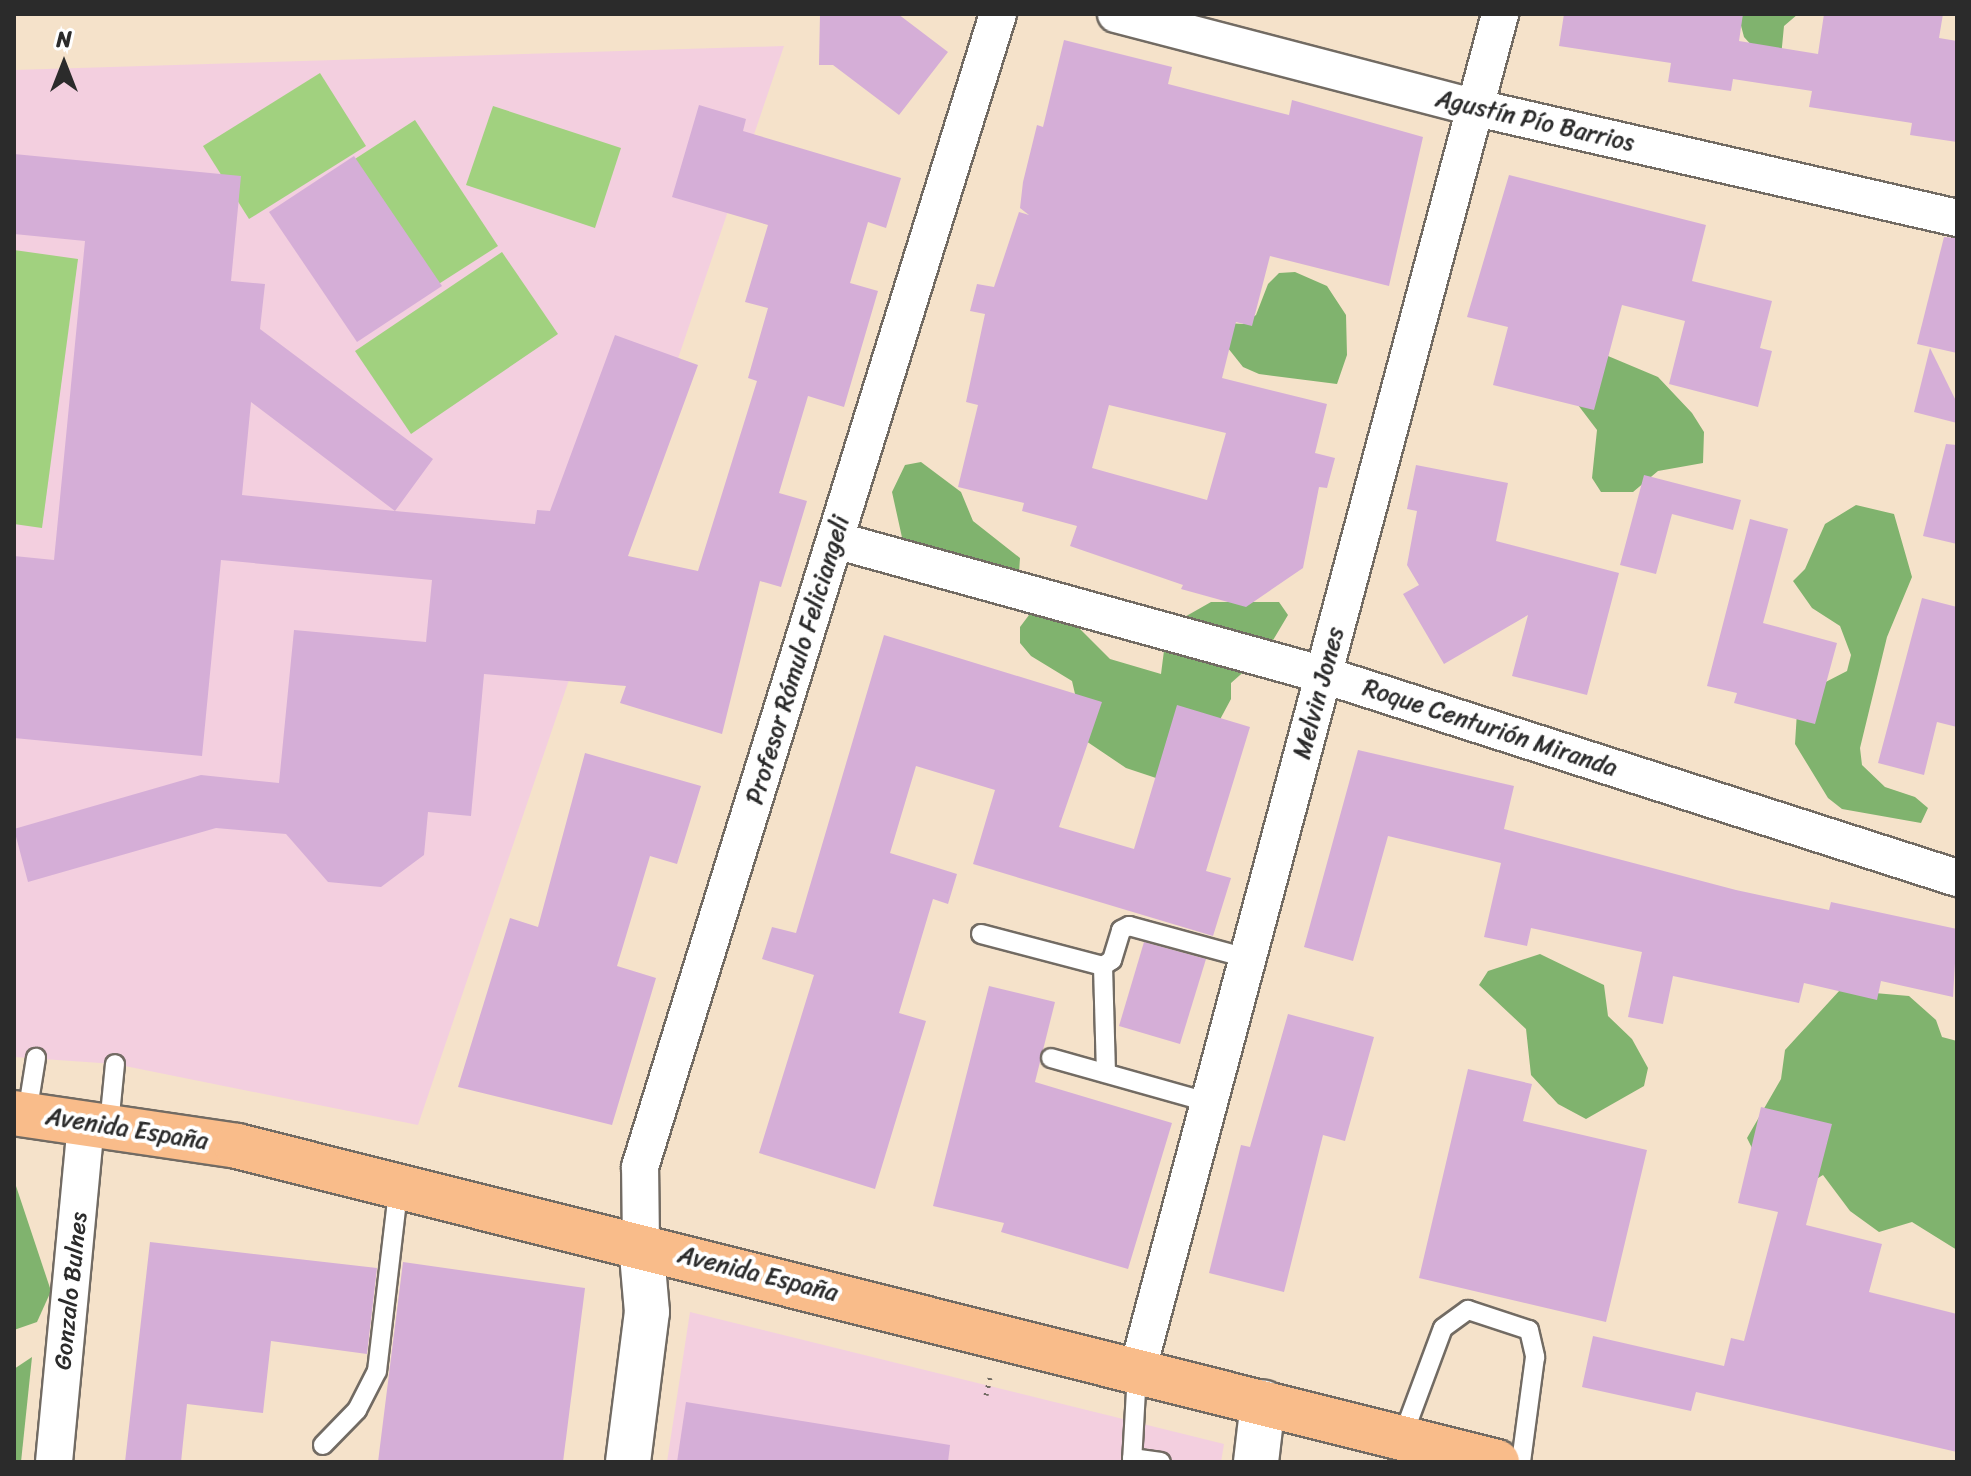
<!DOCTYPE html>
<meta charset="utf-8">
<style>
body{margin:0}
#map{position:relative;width:1971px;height:1476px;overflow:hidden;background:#f5e2ca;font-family:Sriracha,sans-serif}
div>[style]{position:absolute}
.built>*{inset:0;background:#f3cfdf}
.green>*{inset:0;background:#a1d17f}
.forest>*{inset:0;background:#80b36e}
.building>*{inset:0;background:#d5aed7}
.path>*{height:5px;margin-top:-2.5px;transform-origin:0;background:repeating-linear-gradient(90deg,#726b63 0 2px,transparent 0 8px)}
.roads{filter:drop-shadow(2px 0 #726b63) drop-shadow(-2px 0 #726b63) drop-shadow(0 2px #726b63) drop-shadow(0 -2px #726b63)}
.service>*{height:18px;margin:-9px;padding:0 9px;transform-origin:9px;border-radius:9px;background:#fff}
.minor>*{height:36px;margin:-18px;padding:0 18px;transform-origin:18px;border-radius:18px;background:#fff}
.tertiary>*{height:44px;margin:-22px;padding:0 22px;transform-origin:22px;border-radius:22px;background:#fff}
.primary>*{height:44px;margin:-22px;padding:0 22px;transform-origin:22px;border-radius:22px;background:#f9bc8a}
span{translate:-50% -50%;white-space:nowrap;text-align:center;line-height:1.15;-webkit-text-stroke:8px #fff;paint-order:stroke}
.street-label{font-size:24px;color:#2b2b2b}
.frame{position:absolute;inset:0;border:16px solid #2b2b2b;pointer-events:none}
.north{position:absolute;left:24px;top:24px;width:80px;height:80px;-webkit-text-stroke:6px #fff;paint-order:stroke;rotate:0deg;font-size:22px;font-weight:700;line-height:32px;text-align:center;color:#2b2b2b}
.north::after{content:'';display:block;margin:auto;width:28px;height:36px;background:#2b2b2b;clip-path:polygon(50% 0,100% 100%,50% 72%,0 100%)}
</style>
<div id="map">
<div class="built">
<i style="clip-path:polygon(784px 46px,418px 1125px,115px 1064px,14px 1057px,14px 70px)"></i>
<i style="clip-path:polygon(690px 1312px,1224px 1444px,1221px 1462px,667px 1462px)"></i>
</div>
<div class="green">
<i style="clip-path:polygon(320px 73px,366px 146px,249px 219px,203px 146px)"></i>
<i style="clip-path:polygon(493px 106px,621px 148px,595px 228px,466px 185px)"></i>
<i style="clip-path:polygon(415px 120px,498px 246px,423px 294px,341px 168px)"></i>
<i style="clip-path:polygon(14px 250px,78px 259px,42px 528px,14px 524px)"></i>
<i style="clip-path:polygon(502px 252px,558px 334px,411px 434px,355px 351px)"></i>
</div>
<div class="forest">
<i style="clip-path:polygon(1738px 14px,1798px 14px,1784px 26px,1781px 57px,1765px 60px,1744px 37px)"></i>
<i style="clip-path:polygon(1295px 272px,1327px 286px,1346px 315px,1347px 355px,1337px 384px,1259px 374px,1243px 367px,1220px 338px,1227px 323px,1243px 324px,1256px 315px,1268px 284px,1279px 273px)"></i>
<i style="clip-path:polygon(1608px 356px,1658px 377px,1692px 413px,1704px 432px,1703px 463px,1658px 471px,1633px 492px,1601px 492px,1592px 478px,1597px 430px,1578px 405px)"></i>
<i style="clip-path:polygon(921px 462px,961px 492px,973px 521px,1020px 558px,1019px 573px,905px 551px,892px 492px,905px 465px)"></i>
<i style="clip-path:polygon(1856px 505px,1894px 514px,1912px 577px,1887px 637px,1860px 748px,1862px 765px,1885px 787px,1915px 797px,1928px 808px,1921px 823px,1842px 809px,1828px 798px,1795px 744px,1797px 712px,1818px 686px,1847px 671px,1851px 655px,1840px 626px,1812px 608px,1793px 581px,1805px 569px,1825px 524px)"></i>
<i style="clip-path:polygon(1211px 602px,1279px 602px,1288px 615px,1266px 652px,1231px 683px,1231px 699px,1216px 727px,1156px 778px,1126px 768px,1086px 741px,1072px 681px,1031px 656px,1020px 643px,1020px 627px,1029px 615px,1045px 609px,1074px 623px,1110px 659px,1161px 674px,1167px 627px)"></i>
<i style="clip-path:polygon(1540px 954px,1604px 985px,1608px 1016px,1632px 1039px,1648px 1068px,1644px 1086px,1586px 1119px,1558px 1104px,1531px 1075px,1526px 1029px,1479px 985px,1488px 971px)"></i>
<i style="clip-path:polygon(1840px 990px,1909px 996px,1936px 1020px,1942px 1037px,1957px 1041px,1957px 1250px,1912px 1222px,1879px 1232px,1850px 1211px,1823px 1175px,1803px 1187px,1754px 1152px,1747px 1138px,1781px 1079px,1785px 1050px)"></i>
<i style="clip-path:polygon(14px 1180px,51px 1291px,37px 1322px,14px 1330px)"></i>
<i style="clip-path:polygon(32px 1357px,21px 1462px,14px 1462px,14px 1369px)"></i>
</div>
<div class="building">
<i style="clip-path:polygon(820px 14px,898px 14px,948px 52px,899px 115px,833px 65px,819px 65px)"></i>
<i style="clip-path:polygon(1564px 14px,1743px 14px,1739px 41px,1818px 54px,1824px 14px,1943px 14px,1939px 38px,1957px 41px,1957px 142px,1910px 135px,1912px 123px,1809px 107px,1812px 91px,1733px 79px,1731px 91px,1668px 82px,1671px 63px,1559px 46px)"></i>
<i style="clip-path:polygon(evenodd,1064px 40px,1172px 67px,1168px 84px,1289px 115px,1292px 100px,1423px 137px,1389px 286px,1270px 256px,1252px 326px,1236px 322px,1222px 378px,1327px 404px,1315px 453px,1335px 458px,1327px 488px,1319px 487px,1303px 568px,1246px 607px,1181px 589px,1183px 585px,1070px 546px,1077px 526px,1022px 511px,1024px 503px,958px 487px,978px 405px,966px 402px,985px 314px,970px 311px,977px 284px,994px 287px,1019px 212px,1029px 215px,1020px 208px,1023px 182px,1037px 125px,1043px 127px,1064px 40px,1109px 405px,1226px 433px,1207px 500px,1092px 468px,1109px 405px)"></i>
<i style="clip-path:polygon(evenodd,699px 105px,746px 119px,743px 131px,901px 178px,886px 228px,868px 222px,850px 283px,878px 291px,844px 407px,808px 396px,779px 493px,807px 501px,781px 587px,760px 581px,722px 734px,620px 703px,626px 686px,484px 674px,471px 816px,428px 812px,424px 855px,381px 887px,328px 882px,286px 834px,216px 828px,28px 882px,14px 829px,201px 775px,279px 783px,294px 630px,426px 642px,432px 580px,221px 560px,202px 756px,14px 738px,14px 556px,54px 560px,85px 241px,14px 234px,14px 154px,241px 176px,231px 281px,265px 284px,260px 329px,433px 459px,395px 511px,535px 524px,537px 510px,550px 511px,615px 335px,698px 365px,628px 556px,698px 571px,757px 381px,748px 378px,768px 308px,745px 302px,768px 225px,672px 197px,699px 105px,251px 402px,395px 511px,242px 495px,251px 402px)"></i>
<i style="clip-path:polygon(354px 156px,442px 286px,357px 342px,269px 212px)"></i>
<i style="clip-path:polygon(1509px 175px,1706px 225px,1692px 281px,1772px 301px,1760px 348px,1772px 351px,1758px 407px,1669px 384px,1685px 321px,1622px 305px,1594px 410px,1493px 385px,1508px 327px,1467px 317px)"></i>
<i style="clip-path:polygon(1944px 237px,1957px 238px,1957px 353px,1917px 344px)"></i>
<i style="clip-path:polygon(1930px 348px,1957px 403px,1957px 423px,1914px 412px)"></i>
<i style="clip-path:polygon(1946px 444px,1957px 445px,1957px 544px,1923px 536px)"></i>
<i style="clip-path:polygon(1416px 465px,1508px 483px,1496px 541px,1619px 573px,1587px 695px,1512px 676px,1528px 615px,1444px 664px,1403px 594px,1419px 585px,1407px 565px,1417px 511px,1407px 509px)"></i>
<i style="clip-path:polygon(1644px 475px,1741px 500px,1733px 530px,1672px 514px,1656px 574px,1620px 565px)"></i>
<i style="clip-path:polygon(1750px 519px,1788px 529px,1763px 623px,1837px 643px,1815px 724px,1734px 703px,1737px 693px,1707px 686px)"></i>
<i style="clip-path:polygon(1922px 598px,1957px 607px,1957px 727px,1937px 722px,1924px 775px,1878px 763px)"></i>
<i style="clip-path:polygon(884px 635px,1102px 702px,1059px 827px,1134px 849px,1177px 705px,1250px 727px,1206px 871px,1231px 878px,1213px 936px,973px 864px,995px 790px,916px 766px,890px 853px,957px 874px,948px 904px,933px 899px,899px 1013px,926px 1021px,875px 1189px,759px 1153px,814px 975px,762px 959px,772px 927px,796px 933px)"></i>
<i style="clip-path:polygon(1358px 750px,1514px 786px,1504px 829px,1736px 890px,1829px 910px,1831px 902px,1957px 929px,1953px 997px,1881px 981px,1877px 1000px,1804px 983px,1799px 1003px,1673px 976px,1663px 1024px,1628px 1017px,1642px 952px,1531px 928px,1527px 946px,1484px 937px,1501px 863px,1388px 836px,1353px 961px,1304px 947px)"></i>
<i style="clip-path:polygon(585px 753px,701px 786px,677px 864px,650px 856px,617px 966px,656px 978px,612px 1125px,458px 1087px,510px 918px,538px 927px)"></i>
<i style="clip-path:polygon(1144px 942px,1206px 959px,1180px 1044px,1119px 1026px)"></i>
<i style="clip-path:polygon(989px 986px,1055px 1002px,1035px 1082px,1172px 1123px,1128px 1269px,1001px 1232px,1004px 1223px,933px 1206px)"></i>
<i style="clip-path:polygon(1288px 1014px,1374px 1037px,1345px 1141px,1323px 1135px,1284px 1292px,1209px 1273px,1241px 1145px,1250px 1147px)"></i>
<i style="clip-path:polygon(1468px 1069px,1532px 1084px,1523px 1121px,1647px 1150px,1606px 1322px,1419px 1278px)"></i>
<i style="clip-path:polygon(1761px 1107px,1832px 1124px,1806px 1225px,1882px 1244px,1869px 1292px,1957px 1314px,1957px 1452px,1696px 1392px,1691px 1411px,1582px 1387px,1593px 1336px,1724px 1366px,1731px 1338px,1744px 1341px,1778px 1212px,1738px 1203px)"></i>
<i style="clip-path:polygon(150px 1242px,377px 1268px,367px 1354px,271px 1341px,263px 1413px,187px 1404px,181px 1462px,125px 1462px)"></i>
<i style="clip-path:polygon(403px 1262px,585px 1288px,563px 1462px,378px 1462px)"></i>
<i style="clip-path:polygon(686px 1402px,950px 1445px,948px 1462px,677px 1462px)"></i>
</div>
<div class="path">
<i style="left:986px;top:1395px;width:18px;rotate:-77deg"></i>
</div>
<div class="roads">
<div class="service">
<i style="left:981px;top:934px;width:126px;rotate:14.7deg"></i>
<i style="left:1103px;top:966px;width:11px;rotate:-34deg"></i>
<i style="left:1112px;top:960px;width:31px;rotate:-73deg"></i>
<i style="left:1121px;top:930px;width:9px;rotate:-27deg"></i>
<i style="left:1129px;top:926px;width:122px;rotate:15.2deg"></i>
<i style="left:1103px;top:966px;width:107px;rotate:88.4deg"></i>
<i style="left:1051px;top:1058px;width:163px;rotate:15.7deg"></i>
<i style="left:27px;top:1114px;width:57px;rotate:-80.9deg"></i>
<i style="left:109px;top:1125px;width:61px;rotate:-84.4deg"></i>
<i style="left:1402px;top:1438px;width:117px;rotate:-69.6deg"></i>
<i style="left:1443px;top:1328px;width:31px;rotate:-36deg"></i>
<i style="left:1468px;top:1310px;width:64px;rotate:18.2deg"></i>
<i style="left:1529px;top:1330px;width:28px;rotate:77deg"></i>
<i style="left:1535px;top:1357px;width:106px;rotate:97.6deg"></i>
<i style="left:323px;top:1445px;width:49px;rotate:-45.8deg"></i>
<i style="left:357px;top:1410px;width:44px;rotate:-62.9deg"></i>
<i style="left:377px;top:1371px;width:187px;rotate:-83.3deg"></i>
<i style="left:1132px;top:1458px;width:29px;rotate:8deg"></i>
<i style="left:1132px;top:1462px;width:90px;rotate:-86.8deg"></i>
</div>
<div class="minor">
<i style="left:1116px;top:14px;width:373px;rotate:14.6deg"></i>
<i style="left:1477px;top:108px;width:492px;rotate:12.9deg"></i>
<i style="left:835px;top:540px;width:507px;rotate:15.43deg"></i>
<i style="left:1324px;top:675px;width:665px;rotate:17.78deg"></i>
<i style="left:641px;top:1244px;width:77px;rotate:-90.7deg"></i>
<i style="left:640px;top:1167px;width:1207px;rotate:-72.75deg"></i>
<i style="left:1137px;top:1372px;width:1406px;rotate:-75.03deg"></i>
<i style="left:54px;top:1462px;width:342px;rotate:-84.6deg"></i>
</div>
<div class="tertiary">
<i style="left:628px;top:1462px;width:151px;rotate:-82.8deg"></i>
<i style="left:647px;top:1312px;width:68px;rotate:-95deg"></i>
<i style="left:1256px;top:1462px;width:60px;rotate:-83.3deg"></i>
</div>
<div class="primary">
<i style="left:14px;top:1113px;width:225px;rotate:8.4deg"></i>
<i style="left:237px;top:1146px;width:1299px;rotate:14.08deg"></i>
</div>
</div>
<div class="street-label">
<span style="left:1535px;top:121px;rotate:13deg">Agustín Pío Barrios</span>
<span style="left:798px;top:660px;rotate:-73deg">Profesor Rómulo Feliciangeli</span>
<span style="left:1319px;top:693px;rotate:-75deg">Melvin Jones</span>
<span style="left:1490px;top:728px;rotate:18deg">Roque Centurión Miranda</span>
<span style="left:127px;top:1129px;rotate:9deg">Avenida España</span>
<span style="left:758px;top:1274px;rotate:14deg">Avenida España</span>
<span style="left:71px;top:1291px;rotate:-84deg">Gonzalo Bulnes</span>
</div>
<div class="frame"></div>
<div class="north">N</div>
</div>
